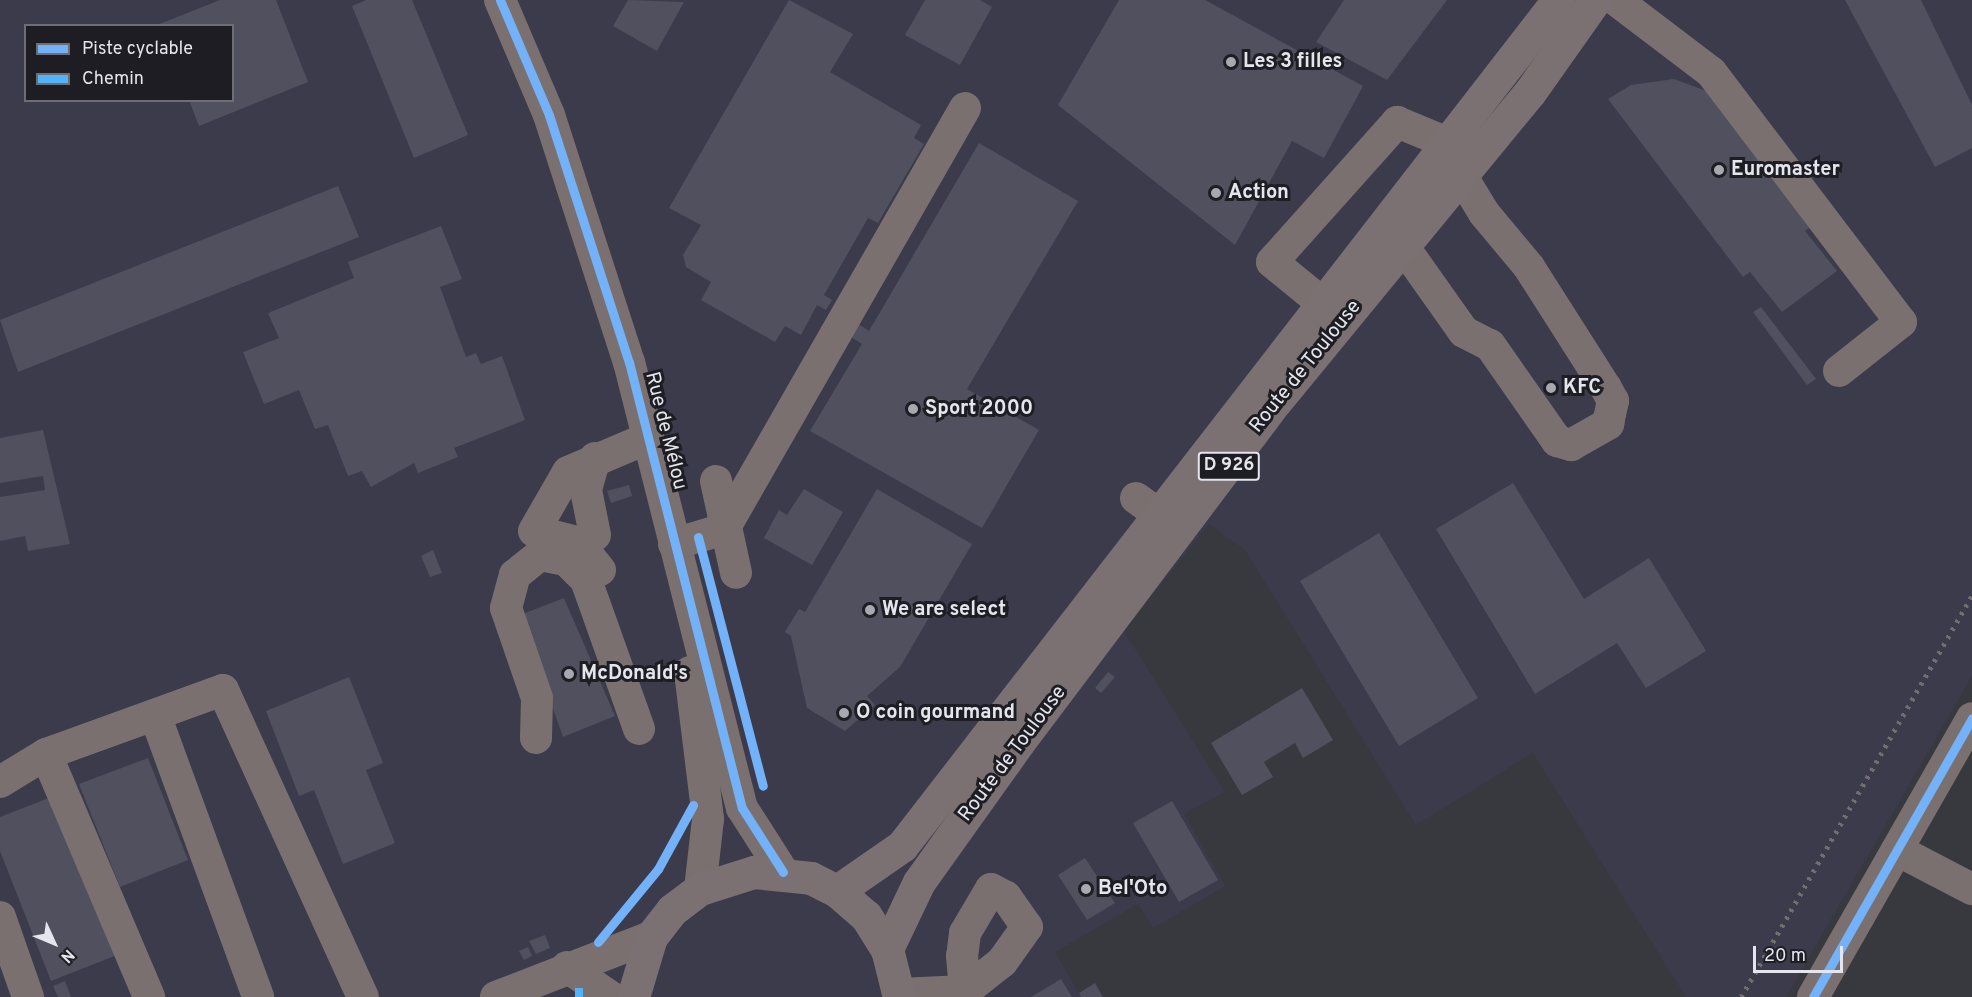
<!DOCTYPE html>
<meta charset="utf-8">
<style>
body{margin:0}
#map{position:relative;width:1972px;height:997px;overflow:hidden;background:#38383f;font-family:Overpass,sans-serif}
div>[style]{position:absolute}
.built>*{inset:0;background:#3b3b4c}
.building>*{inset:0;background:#50505e}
.minor>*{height:32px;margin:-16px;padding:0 16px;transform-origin:16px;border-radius:16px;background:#7a706f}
.major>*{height:33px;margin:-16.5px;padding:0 16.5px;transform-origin:16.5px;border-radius:16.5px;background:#7b7172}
.rail>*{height:4.5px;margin-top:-2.25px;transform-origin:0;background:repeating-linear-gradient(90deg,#726d6f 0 3px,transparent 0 9px)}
.quiet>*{height:8px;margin-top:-4px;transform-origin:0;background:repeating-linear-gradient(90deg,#52b3f8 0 15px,transparent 0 23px)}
.cycleway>*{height:9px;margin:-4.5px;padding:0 4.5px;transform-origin:4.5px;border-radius:4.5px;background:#73b2f8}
.dots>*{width:16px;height:16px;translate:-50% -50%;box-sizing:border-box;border:3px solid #1d1d23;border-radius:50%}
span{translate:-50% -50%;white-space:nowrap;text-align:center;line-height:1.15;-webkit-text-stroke:6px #1d1d23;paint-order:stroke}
.shield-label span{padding:2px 4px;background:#1d1d23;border:2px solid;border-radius:4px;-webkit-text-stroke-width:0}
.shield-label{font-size:18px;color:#e5e5ed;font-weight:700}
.poi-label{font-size:20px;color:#e5e5ed;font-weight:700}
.left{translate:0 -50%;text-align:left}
.street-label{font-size:20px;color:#e5e5ed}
.legend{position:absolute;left:24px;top:24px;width:210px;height:78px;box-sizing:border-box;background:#1d1d23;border:2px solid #6d6d74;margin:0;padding:8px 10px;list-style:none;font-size:18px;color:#e5e5ed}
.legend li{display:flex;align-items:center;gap:12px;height:30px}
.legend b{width:30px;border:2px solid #6d6d74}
.north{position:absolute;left:24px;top:913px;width:60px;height:60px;-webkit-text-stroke:4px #1d1d23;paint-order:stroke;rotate:134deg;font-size:16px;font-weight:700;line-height:24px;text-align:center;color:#e5e5ed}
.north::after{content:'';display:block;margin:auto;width:21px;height:27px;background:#e5e5ed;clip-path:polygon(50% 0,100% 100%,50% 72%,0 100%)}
.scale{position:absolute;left:1753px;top:946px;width:90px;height:27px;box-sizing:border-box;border:3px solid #e5e5ed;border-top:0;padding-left:8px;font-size:18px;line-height:21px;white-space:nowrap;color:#e5e5ed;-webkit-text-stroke:4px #1d1d23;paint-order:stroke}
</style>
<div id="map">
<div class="built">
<i style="clip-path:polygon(evenodd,0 0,1972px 0,1972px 676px,1786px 997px,1686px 997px,1533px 753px,1416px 825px,1245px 550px,1209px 524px,1124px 631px,1225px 792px,1184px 814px,1225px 886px,1153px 928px,1138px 904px,1055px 952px,1081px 997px,0 997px,0 0,26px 26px,232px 26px,232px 100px,26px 100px,26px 26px)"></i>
</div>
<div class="building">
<i style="clip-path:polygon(220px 0,276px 0,308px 82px,199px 126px,189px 100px,232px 100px,232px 26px,157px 25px)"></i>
<i style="clip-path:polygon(366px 0,412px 0,468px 135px,414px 158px,352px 6px)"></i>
<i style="clip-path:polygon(628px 0,684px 2px,657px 51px,613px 26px)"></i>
<i style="clip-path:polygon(789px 0,853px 34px,830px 72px,921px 125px,914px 138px,924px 144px,878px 223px,868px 218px,824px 295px,832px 300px,826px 310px,817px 305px,801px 335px,785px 326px,775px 342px,701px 300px,711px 282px,686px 267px,683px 255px,701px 225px,669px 208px)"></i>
<i style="clip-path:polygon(925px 0,980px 0,992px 7px,960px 65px,905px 35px)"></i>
<i style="clip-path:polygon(1119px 0,1205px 0,1363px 86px,1324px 158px,1292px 141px,1235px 245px,1058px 105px)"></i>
<i style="clip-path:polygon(1344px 0,1447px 0,1387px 80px,1316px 42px)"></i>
<i style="clip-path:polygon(1845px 0,1921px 0,1972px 105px,1972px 148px,1935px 167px)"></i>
<i style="clip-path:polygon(1674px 79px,1709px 92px,1816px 223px,1805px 231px,1837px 271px,1782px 312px,1750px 272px,1743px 277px,1608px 99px,1631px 85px)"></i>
<i style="clip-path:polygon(979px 143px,1078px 201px,967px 389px,1039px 430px,982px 528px,810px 431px,862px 344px,848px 335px,855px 322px,869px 331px)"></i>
<i style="clip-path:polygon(338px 186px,359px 237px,18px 372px,0 320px)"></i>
<i style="clip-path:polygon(441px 226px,462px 279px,440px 287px,466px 357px,476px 353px,481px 364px,502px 356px,525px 420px,454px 448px,458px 457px,418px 473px,414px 463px,371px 487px,362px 471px,348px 476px,328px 425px,315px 429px,299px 390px,264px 404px,243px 352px,279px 338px,268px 313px,354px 278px,348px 262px)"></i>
<i style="clip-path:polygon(1761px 307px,1816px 379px,1807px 385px,1753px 312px)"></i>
<i style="clip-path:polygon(43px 430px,70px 544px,28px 551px,25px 536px,0 541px,0 497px,45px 490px,43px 476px,0 483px,0 438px)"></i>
<i style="clip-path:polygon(1513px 483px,1584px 599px,1649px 558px,1706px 651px,1646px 688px,1617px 643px,1535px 694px,1436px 529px)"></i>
<i style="clip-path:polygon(629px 485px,632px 496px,611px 503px,607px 491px)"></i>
<i style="clip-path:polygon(804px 489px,843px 512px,812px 565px,764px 538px,779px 510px,787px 515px)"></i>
<i style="clip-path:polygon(877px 489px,972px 544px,900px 667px,867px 696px,875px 705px,845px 731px,807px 708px,791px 636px,785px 632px,799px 609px,805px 612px)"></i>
<i style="clip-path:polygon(1379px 533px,1478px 698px,1399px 746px,1300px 581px)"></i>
<i style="clip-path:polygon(433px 550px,442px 573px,430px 577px,421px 556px)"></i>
<i style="clip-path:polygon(564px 598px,615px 716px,563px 737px,520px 615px)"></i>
<i style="clip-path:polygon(1108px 672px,1115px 677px,1101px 693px,1095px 688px)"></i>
<i style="clip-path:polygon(349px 677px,383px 763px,366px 770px,395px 843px,343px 864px,314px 790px,299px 796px,266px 711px)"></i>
<i style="clip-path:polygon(1302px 688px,1333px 740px,1303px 758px,1295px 743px,1264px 762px,1273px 777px,1242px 795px,1211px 743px)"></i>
<i style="clip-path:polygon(148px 758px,188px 860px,120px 887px,79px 784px)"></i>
<i style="clip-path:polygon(54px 796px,117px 955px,51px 981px,0 851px,0 817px)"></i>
<i style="clip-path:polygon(1172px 801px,1218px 880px,1179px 902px,1133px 823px)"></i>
<i style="clip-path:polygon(1085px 858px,1115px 903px,1087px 920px,1058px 875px)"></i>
<i style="clip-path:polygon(545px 935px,550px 948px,536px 954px,529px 941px)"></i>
<i style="clip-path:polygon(528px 947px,532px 956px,524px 960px,519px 951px)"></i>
<i style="clip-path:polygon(1061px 979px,1072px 997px,1031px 997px)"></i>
<i style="clip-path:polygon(65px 981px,71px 997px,58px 997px,53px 986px)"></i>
<i style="clip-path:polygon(1095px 983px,1103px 997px,1081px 997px,1079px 993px)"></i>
</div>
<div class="minor">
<i style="left:500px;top:0;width:125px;rotate:66.9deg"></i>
<i style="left:549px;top:115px;width:260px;rotate:72.1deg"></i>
<i style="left:629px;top:362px;width:460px;rotate:75.8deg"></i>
<i style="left:742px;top:808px;width:76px;rotate:57.4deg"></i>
<i style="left:1616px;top:0;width:119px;rotate:37.2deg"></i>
<i style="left:1711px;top:72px;width:314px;rotate:52.8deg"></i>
<i style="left:1901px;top:322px;width:79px;rotate:141.7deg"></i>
<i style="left:1403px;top:246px;width:105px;rotate:54.7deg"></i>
<i style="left:1464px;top:332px;width:29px;rotate:27deg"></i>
<i style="left:1490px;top:345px;width:117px;rotate:55.1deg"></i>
<i style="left:1557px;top:441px;width:15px;rotate:16deg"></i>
<i style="left:1571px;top:445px;width:43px;rotate:-29.6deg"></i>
<i style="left:1608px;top:424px;width:24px;rotate:-78deg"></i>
<i style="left:1613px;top:401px;width:15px;rotate:-118deg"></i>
<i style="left:1606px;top:388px;width:143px;rotate:-122.5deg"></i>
<i style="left:1529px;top:267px;width:70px;rotate:-129.8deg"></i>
<i style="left:1484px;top:213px;width:44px;rotate:-121.2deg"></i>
<i style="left:1321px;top:302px;width:63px;rotate:-140.8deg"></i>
<i style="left:1272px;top:262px;width:188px;rotate:-48.2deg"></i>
<i style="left:1397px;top:122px;width:55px;rotate:22.4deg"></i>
<i style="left:595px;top:458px;width:33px;rotate:106deg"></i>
<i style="left:586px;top:490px;width:46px;rotate:78.7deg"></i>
<i style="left:716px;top:481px;width:94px;rotate:77.7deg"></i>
<i style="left:1136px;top:498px;width:54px;rotate:36deg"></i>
<i style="left:674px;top:544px;width:52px;rotate:-16.7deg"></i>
<i style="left:724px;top:529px;width:485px;rotate:-60.2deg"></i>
<i style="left:600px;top:570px;width:36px;rotate:-129deg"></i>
<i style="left:577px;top:542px;width:44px;rotate:-165.7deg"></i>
<i style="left:534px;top:531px;width:68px;rotate:-60deg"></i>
<i style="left:568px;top:472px;width:87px;rotate:-23deg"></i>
<i style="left:690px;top:672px;width:148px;rotate:83deg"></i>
<i style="left:708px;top:819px;width:70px;rotate:96.5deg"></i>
<i style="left:155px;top:715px;width:300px;rotate:69.9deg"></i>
<i style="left:536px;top:738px;width:40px;rotate:-88.6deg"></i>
<i style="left:537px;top:698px;width:95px;rotate:-109deg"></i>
<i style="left:506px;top:608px;width:34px;rotate:-75deg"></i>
<i style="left:515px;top:575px;width:32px;rotate:-39deg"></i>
<i style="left:540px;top:555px;width:26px;rotate:11deg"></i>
<i style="left:566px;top:560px;width:28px;rotate:45deg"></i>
<i style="left:586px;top:580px;width:158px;rotate:70.4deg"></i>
<i style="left:46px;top:754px;width:264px;rotate:67deg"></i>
<i style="left:0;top:782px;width:54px;rotate:-31.3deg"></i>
<i style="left:46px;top:754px;width:188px;rotate:-19.9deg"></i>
<i style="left:223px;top:690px;width:337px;rotate:65.5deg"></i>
<i style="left:1897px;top:850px;width:85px;rotate:27.5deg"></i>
<i style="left:0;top:917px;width:85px;rotate:70.7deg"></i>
<i style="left:567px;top:967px;width:53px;rotate:34.3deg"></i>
<i style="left:899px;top:994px;width:66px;rotate:-2.6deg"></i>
<i style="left:965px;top:991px;width:47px;rotate:-38.1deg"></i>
<i style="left:1002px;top:962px;width:43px;rotate:-54.5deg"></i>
<i style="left:1027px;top:927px;width:37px;rotate:-125deg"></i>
<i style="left:1006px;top:897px;width:17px;rotate:-152deg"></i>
<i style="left:991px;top:889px;width:51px;rotate:120.6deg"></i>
<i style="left:965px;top:933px;width:23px;rotate:97deg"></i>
<i style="left:962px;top:956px;width:35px;rotate:85deg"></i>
<i style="left:965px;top:991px;width:6px;rotate:90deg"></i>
<i style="left:496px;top:997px;width:166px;rotate:-21.2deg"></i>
<i style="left:1813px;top:997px;width:321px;rotate:-60.3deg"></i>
</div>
<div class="major">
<i style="left:837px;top:891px;width:79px;rotate:-34.7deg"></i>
<i style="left:902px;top:846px;width:1071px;rotate:-52.21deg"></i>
<i style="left:887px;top:949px;width:74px;rotate:-64.5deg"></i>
<i style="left:919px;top:882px;width:171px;rotate:-54.5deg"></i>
<i style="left:1018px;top:743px;width:428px;rotate:-53deg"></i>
<i style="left:1276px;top:401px;width:400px;rotate:-50.6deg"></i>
<i style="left:1530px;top:92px;width:113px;rotate:-54.8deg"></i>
<i style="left:633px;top:997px;width:63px;rotate:-73.3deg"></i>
<i style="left:651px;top:937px;width:34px;rotate:-52deg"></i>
<i style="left:672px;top:910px;width:35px;rotate:-37deg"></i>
<i style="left:700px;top:889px;width:57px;rotate:-17.5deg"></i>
<i style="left:754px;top:872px;width:57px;rotate:6deg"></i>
<i style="left:811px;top:878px;width:29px;rotate:27deg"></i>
<i style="left:837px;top:891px;width:38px;rotate:41deg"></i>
<i style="left:866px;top:916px;width:39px;rotate:58deg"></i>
<i style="left:887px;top:949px;width:49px;rotate:76deg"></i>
</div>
<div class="rail">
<i style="left:1741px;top:997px;width:464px;rotate:-60.1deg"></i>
</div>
<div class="quiet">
<i style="left:579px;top:997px;width:9px;rotate:-90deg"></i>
</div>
<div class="cycleway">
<i style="left:500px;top:0;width:125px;rotate:66.9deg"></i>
<i style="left:549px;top:115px;width:260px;rotate:72.1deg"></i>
<i style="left:629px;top:362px;width:460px;rotate:75.8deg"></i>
<i style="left:742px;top:808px;width:76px;rotate:57.4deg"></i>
<i style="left:698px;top:537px;width:257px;rotate:75.4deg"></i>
<i style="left:598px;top:942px;width:94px;rotate:-50.6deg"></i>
<i style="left:658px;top:869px;width:73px;rotate:-61.3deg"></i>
<i style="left:1813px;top:997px;width:321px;rotate:-60.3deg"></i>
</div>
<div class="dots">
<i style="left:1231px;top:62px;background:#a8a8b0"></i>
<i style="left:1719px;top:170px;background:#a8a8b0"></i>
<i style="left:1216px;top:193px;background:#a8a8b0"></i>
<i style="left:1551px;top:388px;background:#a8a8b0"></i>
<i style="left:913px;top:409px;background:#a8a8b0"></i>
<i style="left:870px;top:610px;background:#a8a8b0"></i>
<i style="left:569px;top:674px;background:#a8a8b0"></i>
<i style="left:844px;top:713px;background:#a8a8b0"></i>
<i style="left:1086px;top:889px;background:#a8a8b0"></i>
</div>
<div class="shield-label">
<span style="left:1229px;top:466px">D 926</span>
</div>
<div class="poi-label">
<span class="left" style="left:1243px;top:62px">Les 3 filles</span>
<span class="left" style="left:1731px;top:170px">Euromaster</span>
<span class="left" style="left:1228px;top:193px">Action</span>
<span class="left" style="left:1563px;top:388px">KFC</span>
<span class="left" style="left:925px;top:409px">Sport 2000</span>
<span class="left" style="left:882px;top:610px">We are select</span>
<span class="left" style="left:581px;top:674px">McDonald's</span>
<span class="left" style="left:856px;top:713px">O coin gourmand</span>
<span class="left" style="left:1098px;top:889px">Bel'Oto</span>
</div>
<div class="street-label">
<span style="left:1306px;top:367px;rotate:-51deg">Route de Toulouse</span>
<span style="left:665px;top:431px;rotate:76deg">Rue de Mélou</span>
<span style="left:1013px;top:754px;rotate:-53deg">Route de Toulouse</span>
</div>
<ul class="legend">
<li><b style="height:8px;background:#73b2f8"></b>Piste cyclable</li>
<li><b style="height:8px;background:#52b3f8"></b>Chemin</li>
</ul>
<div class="north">N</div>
<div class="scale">20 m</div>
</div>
